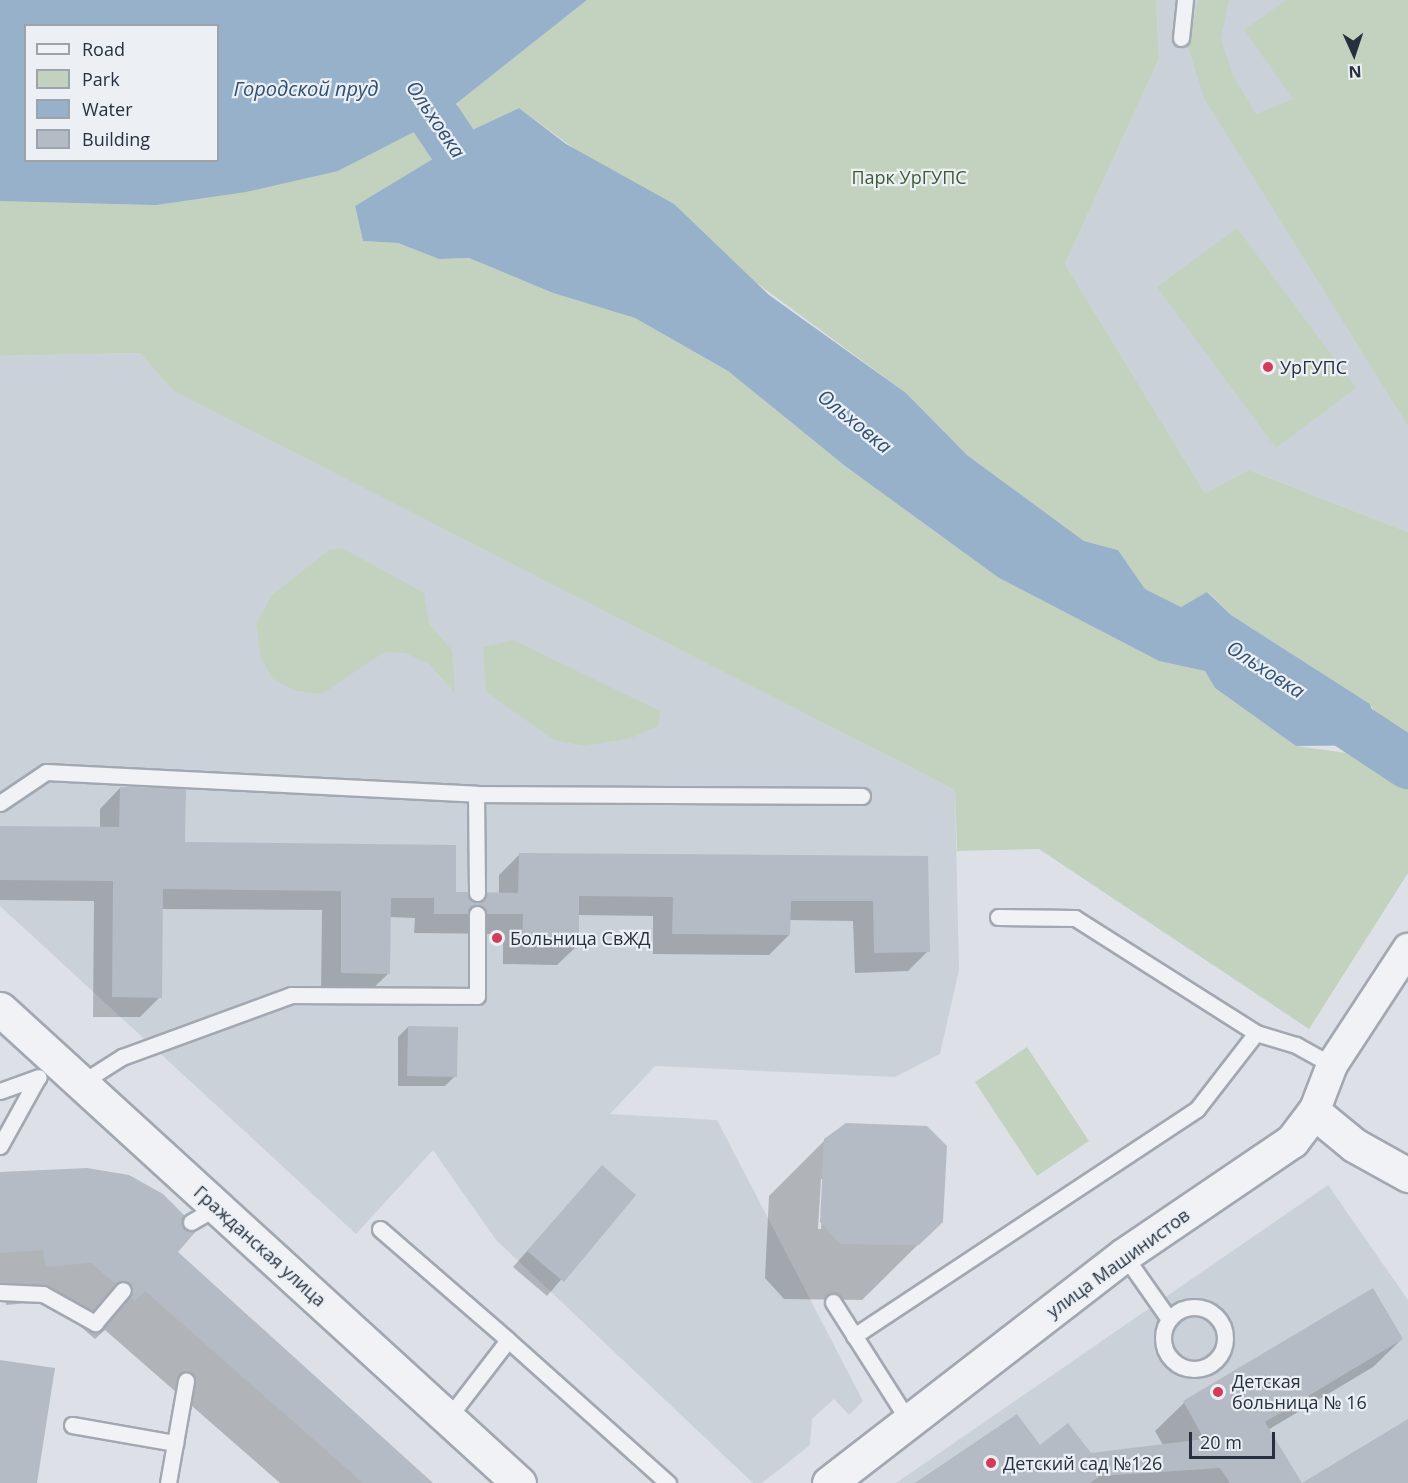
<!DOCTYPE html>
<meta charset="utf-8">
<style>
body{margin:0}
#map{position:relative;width:1408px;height:1483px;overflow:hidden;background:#dde1e7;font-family:"Open Sans",sans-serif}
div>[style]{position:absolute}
.built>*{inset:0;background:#cbd1d9}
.green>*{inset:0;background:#c3d2be}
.water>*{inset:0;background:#96b1c9}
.shadow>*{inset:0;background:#0003}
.river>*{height:51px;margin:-25.5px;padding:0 25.5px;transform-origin:25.5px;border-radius:25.5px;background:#96b1c9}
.building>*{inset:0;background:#b4bbc4}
.roads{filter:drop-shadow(2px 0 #a2a8b1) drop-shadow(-2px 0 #a2a8b1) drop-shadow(0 2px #a2a8b1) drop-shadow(0 -2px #a2a8b1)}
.service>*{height:15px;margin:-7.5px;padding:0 7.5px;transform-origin:7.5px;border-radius:7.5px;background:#f0f2f6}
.service>.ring{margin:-7.5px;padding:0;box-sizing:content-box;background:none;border:15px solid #f0f2f6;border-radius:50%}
.minor>*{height:30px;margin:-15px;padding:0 15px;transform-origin:15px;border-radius:15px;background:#f0f2f6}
.tertiary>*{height:33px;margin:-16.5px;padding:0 16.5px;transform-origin:16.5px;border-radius:16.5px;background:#f0f2f6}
.dots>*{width:16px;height:16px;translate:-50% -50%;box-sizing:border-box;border:3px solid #ecf0f5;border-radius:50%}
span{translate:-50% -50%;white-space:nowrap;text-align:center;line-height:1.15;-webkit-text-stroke:4.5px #ecf0f5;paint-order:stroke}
.park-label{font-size:18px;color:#3c5a33}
.poi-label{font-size:18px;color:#26303e}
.left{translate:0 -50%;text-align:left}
.street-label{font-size:18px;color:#26303e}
.water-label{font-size:20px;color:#2f5073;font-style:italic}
.legend{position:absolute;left:24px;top:24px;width:195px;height:138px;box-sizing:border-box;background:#ecf0f5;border:2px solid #9da3ac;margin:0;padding:8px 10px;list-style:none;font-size:18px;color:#26303e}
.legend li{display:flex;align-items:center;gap:12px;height:30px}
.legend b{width:30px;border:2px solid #9da3ac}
.north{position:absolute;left:1324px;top:24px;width:60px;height:60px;-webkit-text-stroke:4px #ecf0f5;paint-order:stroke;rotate:177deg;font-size:16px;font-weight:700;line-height:24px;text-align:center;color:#26303e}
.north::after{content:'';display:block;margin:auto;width:21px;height:27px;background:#26303e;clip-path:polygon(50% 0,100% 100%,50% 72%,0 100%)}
.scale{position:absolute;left:1189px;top:1432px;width:86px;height:27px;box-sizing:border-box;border:3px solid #26303e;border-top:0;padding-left:8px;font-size:18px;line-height:21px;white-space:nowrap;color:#26303e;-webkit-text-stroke:4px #ecf0f5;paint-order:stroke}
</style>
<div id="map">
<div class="built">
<i style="clip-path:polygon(1156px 0,1408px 0,1408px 532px,1249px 470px,1205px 493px,1065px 264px,1159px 59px)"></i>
<i style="clip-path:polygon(140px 353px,175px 391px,955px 790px,959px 970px,940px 1054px,895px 1077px,655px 1066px,610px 1114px,717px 1120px,863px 1401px,849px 1415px,834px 1399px,812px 1419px,810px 1445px,762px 1483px,753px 1483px,496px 1240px,433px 1150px,356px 1234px,0 906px,0 356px)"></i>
<i style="clip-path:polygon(1328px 1185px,1408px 1300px,1408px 1483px,896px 1483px)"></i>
</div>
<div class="green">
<i style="clip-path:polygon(587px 0,1156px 0,1159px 59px,1065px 264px,1205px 493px,1249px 470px,1408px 532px,1408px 750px,1391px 739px,1370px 704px,1231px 615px,1208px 592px,1181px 607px,1145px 589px,1118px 550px,1084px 541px,967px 455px,906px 393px,519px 108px,470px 131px,461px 125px,457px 103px)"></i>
<i style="clip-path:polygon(1198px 0,1229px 0,1221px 39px,1233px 75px,1256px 114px,1293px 99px,1244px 30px,1286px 0,1408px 0,1408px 426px,1204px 98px,1188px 46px)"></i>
<i style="clip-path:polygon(420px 129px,432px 160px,355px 206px,363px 241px,398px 243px,439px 259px,469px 258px,553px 293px,635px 318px,728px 371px,845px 466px,999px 578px,1159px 661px,1205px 671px,1215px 688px,1296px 746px,1376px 757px,1408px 778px,1408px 873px,1309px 1029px,1039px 849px,957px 851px,955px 790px,174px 391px,140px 353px,0 356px,0 201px,338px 171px)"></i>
<i style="clip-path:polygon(1237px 228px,1356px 388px,1276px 448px,1157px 287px)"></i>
<i style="clip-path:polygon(342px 548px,424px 593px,429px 624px,452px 650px,455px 693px,429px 664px,405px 653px,387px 652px,375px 658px,322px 694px,296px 691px,273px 679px,261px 658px,256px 623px,272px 595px,329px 550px)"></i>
<i style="clip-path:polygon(513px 640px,660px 711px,658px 726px,631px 738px,585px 746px,554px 740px,486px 692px,483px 647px)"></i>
<i style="clip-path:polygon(1027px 1047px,1089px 1141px,1037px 1176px,975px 1082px)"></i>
</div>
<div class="water">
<i style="clip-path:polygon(evenodd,0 0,587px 0,457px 103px,440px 123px,420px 129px,338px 171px,246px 192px,156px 205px,0 201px,0 0,26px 26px,218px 26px,218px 160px,26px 160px,26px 26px)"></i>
<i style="clip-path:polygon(519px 108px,566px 144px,674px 204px,769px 295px,906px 393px,967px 455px,1084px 541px,1118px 550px,1145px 589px,1181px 607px,1207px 592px,1231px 615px,1370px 704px,1383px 745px,1296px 746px,1215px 688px,1205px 671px,1159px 661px,999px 578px,845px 466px,728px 371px,635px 318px,553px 293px,469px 258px,439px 259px,398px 243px,363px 241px,355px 206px,456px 145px,470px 131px)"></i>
</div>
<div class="shadow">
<i style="clip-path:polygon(120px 788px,184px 844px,454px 894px,499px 894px,499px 875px,519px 855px,926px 857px,928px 951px,908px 971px,855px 973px,853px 921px,789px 920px,789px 935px,769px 955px,653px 954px,653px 916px,578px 915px,578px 945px,557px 965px,503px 964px,503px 934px,414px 933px,415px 918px,389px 917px,389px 973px,368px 993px,321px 993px,322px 910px,161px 909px,160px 997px,140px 1017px,93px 1017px,94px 901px,0 900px,0 827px,100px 828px,100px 809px)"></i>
<i style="clip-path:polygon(408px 1027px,455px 1076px,445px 1086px,398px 1086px,398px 1037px)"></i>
<i style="clip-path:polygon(evenodd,825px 1140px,941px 1222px,862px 1300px,784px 1299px,765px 1278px,769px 1196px,825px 1140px,821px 1179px,824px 1179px,821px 1229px,818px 1229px,821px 1179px)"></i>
<i style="clip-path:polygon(602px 1167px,634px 1195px,547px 1296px,513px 1267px)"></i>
<i style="clip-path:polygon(0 1174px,175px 1252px,431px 1483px,280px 1483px,105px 1330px,95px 1339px,51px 1301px,6px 1305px,4px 1288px,0 1288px)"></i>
<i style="clip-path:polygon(1372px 1290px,1402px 1339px,1373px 1367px,1268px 1430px,1300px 1483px,918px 1483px,1040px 1447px,1091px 1454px,1163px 1445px,1155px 1431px,1184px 1403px)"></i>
</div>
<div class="river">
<i style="left:376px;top:0;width:76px;rotate:69.2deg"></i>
<i style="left:403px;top:71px;width:115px;rotate:56deg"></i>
<i style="left:467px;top:166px;width:45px;rotate:29.4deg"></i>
<i style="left:1323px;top:707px;width:102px;rotate:33.4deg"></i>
</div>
<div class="building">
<i style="clip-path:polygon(120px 787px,186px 788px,185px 842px,456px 845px,456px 892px,518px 893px,519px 853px,928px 856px,930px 952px,874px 953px,873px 901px,791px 901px,790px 935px,672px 934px,673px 897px,579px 896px,579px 945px,522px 944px,523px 914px,434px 914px,434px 898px,391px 898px,390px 974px,341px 973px,341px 891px,163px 889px,162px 998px,112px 997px,113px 881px,0 880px,0 826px,119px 827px)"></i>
<i style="clip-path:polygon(408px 1026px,458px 1027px,457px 1077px,407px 1076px)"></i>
<i style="clip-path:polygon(846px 1123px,927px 1126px,947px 1146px,943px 1222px,919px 1245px,840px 1244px,820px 1222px,824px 1139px)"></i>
<i style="clip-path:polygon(602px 1165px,636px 1195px,564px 1282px,527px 1251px)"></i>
<i style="clip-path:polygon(87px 1168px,129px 1175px,163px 1194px,198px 1229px,178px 1252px,433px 1483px,363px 1483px,145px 1291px,135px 1301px,91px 1263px,45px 1267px,43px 1250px,0 1253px,0 1172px)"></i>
<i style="clip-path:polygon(1373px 1288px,1403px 1339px,1265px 1422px,1302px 1483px,1230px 1483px,1220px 1468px,1100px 1476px,1090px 1483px,915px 1483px,1017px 1414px,1040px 1445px,1068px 1423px,1091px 1453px,1204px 1439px,1183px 1401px)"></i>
<i style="clip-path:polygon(0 1360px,55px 1368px,37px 1483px,0 1483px)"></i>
<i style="clip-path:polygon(1408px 1419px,1408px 1483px,1302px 1483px)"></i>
</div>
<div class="roads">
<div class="service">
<i style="left:1181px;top:38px;width:38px;rotate:-84deg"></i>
<i style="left:476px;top:794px;width:99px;rotate:89.4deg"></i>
<i style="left:0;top:803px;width:55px;rotate:-34deg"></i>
<i style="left:46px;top:772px;width:431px;rotate:2.9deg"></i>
<i style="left:476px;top:794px;width:386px;rotate:0.3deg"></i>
<i style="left:998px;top:917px;width:77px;rotate:0.7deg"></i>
<i style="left:1075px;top:918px;width:214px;rotate:32.4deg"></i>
<i style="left:1256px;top:1033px;width:42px;rotate:16.7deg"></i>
<i style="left:1296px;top:1045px;width:41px;rotate:29.1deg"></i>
<i style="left:81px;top:1083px;width:49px;rotate:-32.4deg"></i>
<i style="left:122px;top:1057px;width:180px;rotate:-20.1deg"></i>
<i style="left:291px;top:995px;width:186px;rotate:0.3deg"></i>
<i style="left:477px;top:996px;width:82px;rotate:-90deg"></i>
<i style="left:0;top:1091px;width:41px;rotate:-19.7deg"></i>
<i style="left:0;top:1146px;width:77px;rotate:-61.1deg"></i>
<i style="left:191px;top:1222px;width:30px;rotate:-30deg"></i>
<i style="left:380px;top:1229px;width:169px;rotate:40.9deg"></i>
<i style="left:1124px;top:1255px;width:78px;rotate:54.9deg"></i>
<i style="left:0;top:1292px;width:43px;rotate:2.7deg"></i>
<i style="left:43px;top:1294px;width:60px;rotate:29.1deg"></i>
<i style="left:95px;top:1323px;width:43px;rotate:-49.7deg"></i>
<i style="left:833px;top:1302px;width:140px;rotate:57.6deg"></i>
<i class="ring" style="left:1163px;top:1307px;width:47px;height:47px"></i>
<i style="left:854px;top:1336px;width:411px;rotate:-33.5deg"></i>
<i style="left:1197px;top:1109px;width:96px;rotate:-52.2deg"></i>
<i style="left:448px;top:1418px;width:98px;rotate:-52.4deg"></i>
<i style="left:508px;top:1340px;width:215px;rotate:41.8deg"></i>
<i style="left:72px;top:1425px;width:105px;rotate:9.9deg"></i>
<i style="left:168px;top:1483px;width:104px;rotate:-80deg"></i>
</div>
<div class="minor">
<i style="left:1314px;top:1112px;width:50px;rotate:-69deg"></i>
<i style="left:1332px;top:1065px;width:139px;rotate:-56.8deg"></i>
</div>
<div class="tertiary">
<i style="left:0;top:1009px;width:703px;rotate:42.41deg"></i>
<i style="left:829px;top:1483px;width:373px;rotate:-37.7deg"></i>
<i style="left:1124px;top:1255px;width:203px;rotate:-34.2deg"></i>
<i style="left:1292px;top:1141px;width:36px;rotate:-53deg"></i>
<i style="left:1314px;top:1112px;width:52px;rotate:39.5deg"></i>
<i style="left:1354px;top:1145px;width:62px;rotate:29.1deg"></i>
</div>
</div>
<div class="dots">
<i style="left:1268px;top:367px;background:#d23c58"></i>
<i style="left:497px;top:938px;background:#d23c58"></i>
<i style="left:1218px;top:1392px;background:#d23c58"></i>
<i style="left:991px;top:1463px;background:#d23c58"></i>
</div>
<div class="park-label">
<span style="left:909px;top:177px">Парк УрГУПС</span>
</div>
<div class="poi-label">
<span class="left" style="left:1280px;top:367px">УрГУПС</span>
<span class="left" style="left:510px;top:938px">Больница СвЖД</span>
<span class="left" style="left:1232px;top:1392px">Детская<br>больница № 16</span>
<span class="left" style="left:1003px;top:1463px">Детский сад №126</span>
</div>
<div class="street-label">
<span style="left:260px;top:1246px;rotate:42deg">Гражданская улица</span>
<span style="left:1118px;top:1263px;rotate:-36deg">улица Машинистов</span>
</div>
<div class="water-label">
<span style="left:306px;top:88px">Городской пруд</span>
<span style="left:436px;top:119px;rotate:56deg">Ольховка</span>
<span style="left:855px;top:421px;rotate:39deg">Ольховка</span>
<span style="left:1266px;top:669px;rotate:33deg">Ольховка</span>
</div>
<ul class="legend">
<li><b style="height:8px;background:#f0f2f6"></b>Road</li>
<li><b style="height:16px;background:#c3d2be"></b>Park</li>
<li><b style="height:16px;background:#96b1c9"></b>Water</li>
<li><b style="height:16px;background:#b4bbc4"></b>Building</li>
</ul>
<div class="north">N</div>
<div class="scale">20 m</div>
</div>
